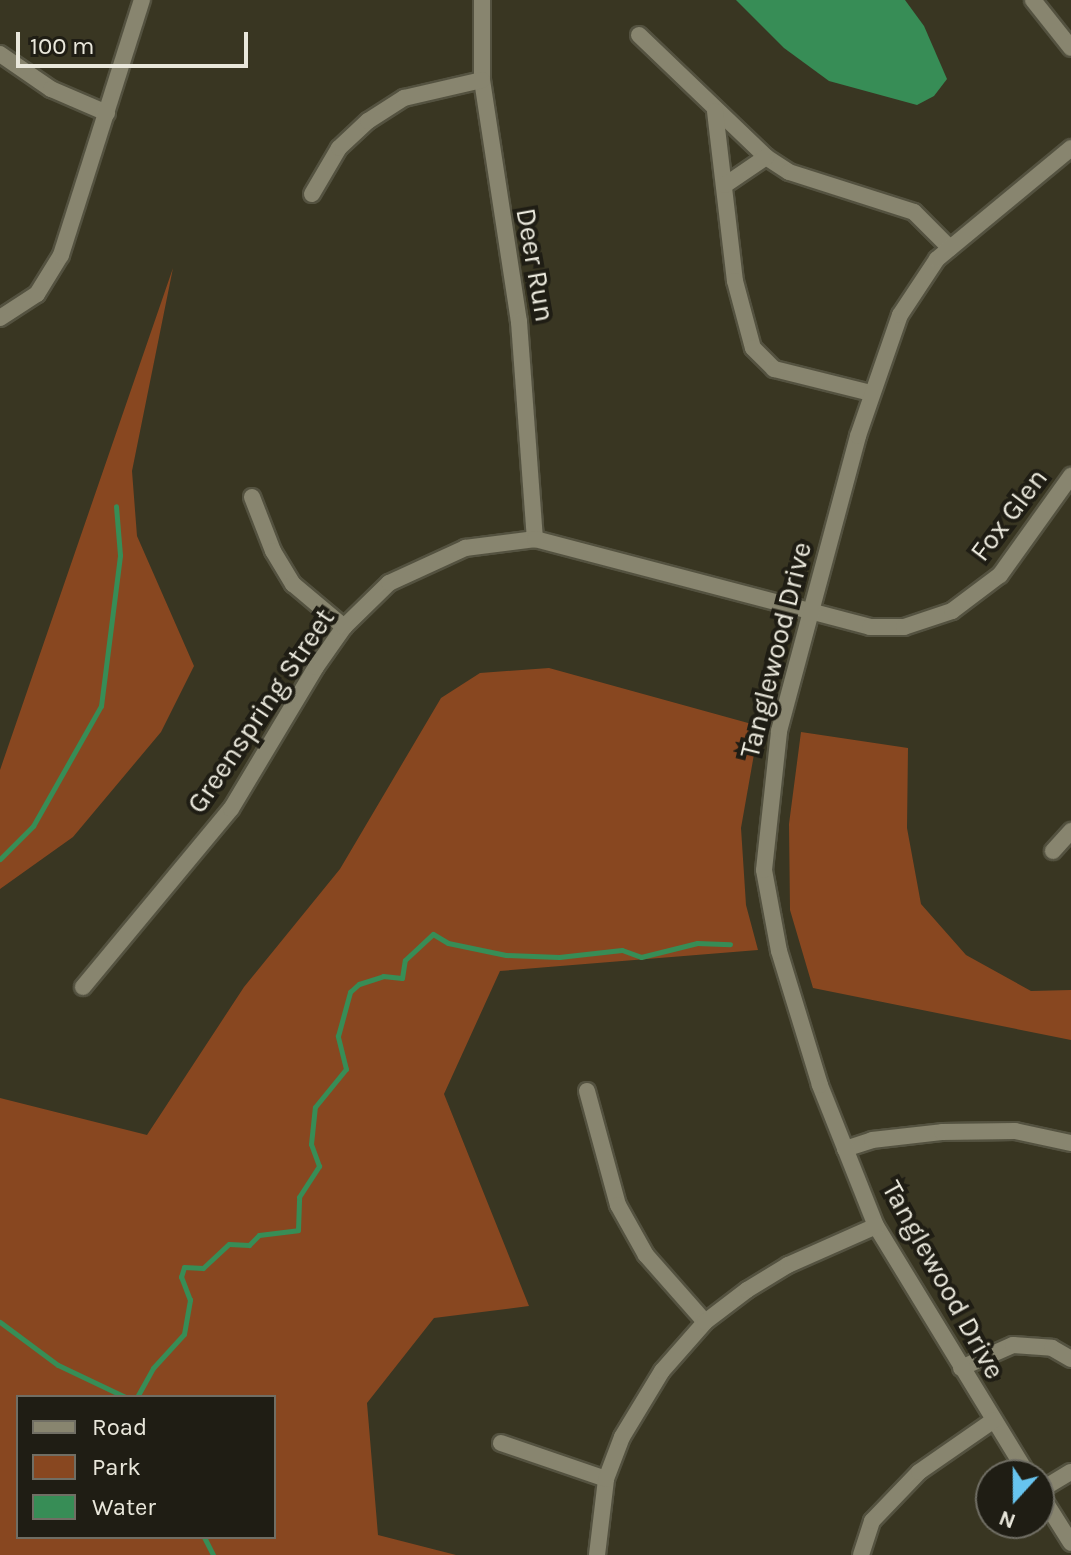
<!DOCTYPE html>
<style>
body{margin:0}
#map{position:relative;width:1071px;height:1555px;overflow:hidden;background:#393622;font-family:Karla,sans-serif}
div>[style]{position:absolute}
.green>*{inset:0;background:#884720}
.water>*{inset:0;background:#378d56}
.stream>*{height:5px;margin:-2.5px;padding:0 2.5px;transform-origin:2.5px;border-radius:2.5px;background:#378d56}
.roads{filter:drop-shadow(2px 0 #545240) drop-shadow(-2px 0 #545240) drop-shadow(0 2px #545240) drop-shadow(0 -2px #545240)}
.street>*{height:16px;margin:-8px;padding:0 8px;transform-origin:8px;border-radius:8px;background:#88856f}
span{translate:-50% -50%;white-space:nowrap;text-align:center;line-height:1.15;-webkit-text-stroke:8px #1f1d14;paint-order:stroke}
.street-label{font-size:28px;color:#e9e7db}
.legend{position:absolute;left:16px;top:1395px;width:260px;height:144px;box-sizing:border-box;background:#1f1d14;border:2px solid #706e64;margin:0;padding:10px 14px;list-style:none;font-size:24px;color:#e9e7db}
.legend li{display:flex;align-items:center;gap:16px;height:40px}
.legend b{width:40px;border:2px solid #706e64}
.north{position:absolute;left:975px;top:1459px;width:80px;height:80px;box-sizing:border-box;background:#1f1d14;border:2px solid #706e64;border-radius:50%;rotate:201deg;font-size:22px;font-weight:700;line-height:32px;text-align:center;color:#e9e7db}
.north::after{content:'';display:block;margin:auto;width:28px;height:36px;background:#67c4ef;clip-path:polygon(50% 0,100% 100%,50% 72%,0 100%)}
.scale{position:absolute;left:16px;top:32px;width:232px;height:36px;box-sizing:border-box;border:4px solid #e9e7db;border-top:0;padding-left:10px;font-size:24px;line-height:28px;white-space:nowrap;color:#e9e7db;-webkit-text-stroke:6px #1f1d14;paint-order:stroke}
</style>
<div id="map">
<div class="green">
<i style="clip-path:polygon(173px 268px,132px 471px,137px 536px,194px 666px,161px 732px,73px 837px,0 889px,0 770px)"></i>
<i style="clip-path:polygon(evenodd,549px 668px,759px 726px,741px 828px,746px 905px,758px 950px,500px 971px,444px 1094px,529px 1306px,434px 1318px,367px 1403px,378px 1535px,456px 1555px,0 1555px,0 1098px,147px 1135px,244px 987px,340px 869px,441px 698px,480px 673px,549px 668px,274px 1397px,274px 1537px,18px 1537px,18px 1397px,274px 1397px)"></i>
<i style="clip-path:polygon(801px 732px,908px 748px,907px 828px,921px 904px,966px 955px,1031px 991px,1071px 990px,1071px 1040px,813px 988px,790px 910px,789px 824px)"></i>
</div>
<div class="water">
<i style="clip-path:polygon(736px 0,905px 0,924px 26px,947px 79px,934px 96px,917px 105px,829px 81px,784px 48px)"></i>
</div>
<div class="stream">
<i style="left:0;top:859px;width:47px;rotate:-45deg"></i>
<i style="left:33px;top:826px;width:138px;rotate:-60.5deg"></i>
<i style="left:101px;top:706px;width:152px;rotate:-82.8deg"></i>
<i style="left:120px;top:555px;width:49px;rotate:-94.7deg"></i>
<i style="left:0;top:1322px;width:72px;rotate:36.6deg"></i>
<i style="left:58px;top:1365px;width:74px;rotate:25.5deg"></i>
<i style="left:137px;top:1397px;width:33px;rotate:-61deg"></i>
<i style="left:153px;top:1368px;width:46px;rotate:-47.6deg"></i>
<i style="left:184px;top:1334px;width:35px;rotate:-80deg"></i>
<i style="left:190px;top:1300px;width:25px;rotate:-111deg"></i>
<i style="left:181px;top:1277px;width:10px;rotate:-73deg"></i>
<i style="left:184px;top:1267px;width:19px;rotate:3deg"></i>
<i style="left:203px;top:1268px;width:35px;rotate:-43deg"></i>
<i style="left:229px;top:1244px;width:20px;rotate:3deg"></i>
<i style="left:249px;top:1245px;width:14px;rotate:-45deg"></i>
<i style="left:259px;top:1235px;width:39px;rotate:-7deg"></i>
<i style="left:298px;top:1230px;width:33px;rotate:-88deg"></i>
<i style="left:299px;top:1197px;width:37px;rotate:-57deg"></i>
<i style="left:319px;top:1166px;width:23px;rotate:-110deg"></i>
<i style="left:311px;top:1144px;width:37px;rotate:-84deg"></i>
<i style="left:315px;top:1107px;width:49px;rotate:-50.8deg"></i>
<i style="left:346px;top:1069px;width:34px;rotate:-104deg"></i>
<i style="left:338px;top:1036px;width:46px;rotate:-74.7deg"></i>
<i style="left:350px;top:992px;width:12px;rotate:-42deg"></i>
<i style="left:359px;top:984px;width:25px;rotate:-18deg"></i>
<i style="left:383px;top:976px;width:19px;rotate:6deg"></i>
<i style="left:402px;top:978px;width:18px;rotate:-81deg"></i>
<i style="left:405px;top:960px;width:38px;rotate:-43deg"></i>
<i style="left:433px;top:934px;width:17px;rotate:31deg"></i>
<i style="left:448px;top:943px;width:59px;rotate:11.7deg"></i>
<i style="left:506px;top:955px;width:53px;rotate:2.2deg"></i>
<i style="left:559px;top:957px;width:63px;rotate:-6.3deg"></i>
<i style="left:622px;top:950px;width:20px;rotate:20deg"></i>
<i style="left:641px;top:957px;width:58px;rotate:-14deg"></i>
<i style="left:697px;top:943px;width:33px;rotate:2deg"></i>
<i style="left:204px;top:1537px;width:20px;rotate:63deg"></i>
</div>
<div class="roads">
<div class="street">
<i style="left:482px;top:0;width:80px;rotate:90deg"></i>
<i style="left:482px;top:80px;width:245px;rotate:81.3deg"></i>
<i style="left:519px;top:322px;width:218px;rotate:85.8deg"></i>
<i style="left:1033px;top:0;width:61px;rotate:51.6deg"></i>
<i style="left:639px;top:35px;width:176px;rotate:43.8deg"></i>
<i style="left:766px;top:157px;width:27px;rotate:33deg"></i>
<i style="left:789px;top:172px;width:131px;rotate:17.7deg"></i>
<i style="left:914px;top:212px;width:51px;rotate:45deg"></i>
<i style="left:0;top:54px;width:62px;rotate:34.5deg"></i>
<i style="left:51px;top:89px;width:61px;rotate:23.2deg"></i>
<i style="left:715px;top:111px;width:171px;rotate:83.3deg"></i>
<i style="left:735px;top:281px;width:69px;rotate:75deg"></i>
<i style="left:753px;top:348px;width:30px;rotate:45deg"></i>
<i style="left:774px;top:369px;width:100px;rotate:13.9deg"></i>
<i style="left:725px;top:185px;width:50px;rotate:-34.3deg"></i>
<i style="left:312px;top:194px;width:53px;rotate:-59.6deg"></i>
<i style="left:339px;top:148px;width:40px;rotate:-43deg"></i>
<i style="left:368px;top:121px;width:43px;rotate:-32.6deg"></i>
<i style="left:404px;top:98px;width:80px;rotate:-13deg"></i>
<i style="left:0;top:318px;width:44px;rotate:-33deg"></i>
<i style="left:37px;top:294px;width:46px;rotate:-58.4deg"></i>
<i style="left:61px;top:255px;width:268px;rotate:-72.4deg"></i>
<i style="left:252px;top:497px;width:58px;rotate:68.7deg"></i>
<i style="left:273px;top:551px;width:39px;rotate:59deg"></i>
<i style="left:293px;top:584px;width:67px;rotate:40.1deg"></i>
<i style="left:1053px;top:851px;width:27px;rotate:-48deg"></i>
<i style="left:83px;top:987px;width:231px;rotate:-50.3deg"></i>
<i style="left:231px;top:809px;width:165px;rotate:-59.1deg"></i>
<i style="left:316px;top:667px;width:49px;rotate:-55deg"></i>
<i style="left:344px;top:627px;width:63px;rotate:-44.4deg"></i>
<i style="left:389px;top:583px;width:84px;rotate:-24.7deg"></i>
<i style="left:465px;top:548px;width:71px;rotate:-7.3deg"></i>
<i style="left:535px;top:539px;width:346px;rotate:14.7deg"></i>
<i style="left:870px;top:627px;width:34px"></i>
<i style="left:904px;top:627px;width:51px;rotate:-18.4deg"></i>
<i style="left:952px;top:611px;width:60px;rotate:-36.9deg"></i>
<i style="left:1000px;top:575px;width:122px;rotate:-54.4deg"></i>
<i style="left:587px;top:1091px;width:118px;rotate:74.8deg"></i>
<i style="left:618px;top:1205px;width:57px;rotate:60.8deg"></i>
<i style="left:646px;top:1255px;width:89px;rotate:48.6deg"></i>
<i style="left:845px;top:1149px;width:28px;rotate:-18deg"></i>
<i style="left:872px;top:1140px;width:70px;rotate:-6.5deg"></i>
<i style="left:942px;top:1132px;width:73px;rotate:-0.8deg"></i>
<i style="left:1015px;top:1131px;width:57px;rotate:12.1deg"></i>
<i style="left:961px;top:1368px;width:57px;rotate:-23.9deg"></i>
<i style="left:1013px;top:1345px;width:39px;rotate:4deg"></i>
<i style="left:1052px;top:1348px;width:22px;rotate:30deg"></i>
<i style="left:501px;top:1443px;width:111px;rotate:18.9deg"></i>
<i style="left:1028px;top:1475px;width:292px;rotate:-121.4deg"></i>
<i style="left:876px;top:1226px;width:152px;rotate:-111.7deg"></i>
<i style="left:820px;top:1085px;width:140px;rotate:-107deg"></i>
<i style="left:779px;top:951px;width:82px;rotate:-100.5deg"></i>
<i style="left:764px;top:870px;width:140px;rotate:-83.8deg"></i>
<i style="left:779px;top:731px;width:305px;rotate:-75deg"></i>
<i style="left:858px;top:436px;width:128px;rotate:-70.9deg"></i>
<i style="left:900px;top:315px;width:67px;rotate:-56.5deg"></i>
<i style="left:937px;top:259px;width:174px;rotate:-39.6deg"></i>
<i style="left:1039px;top:1491px;width:37px;rotate:-31deg"></i>
<i style="left:1039px;top:1492px;width:60px;rotate:57.9deg"></i>
<i style="left:597px;top:1555px;width:77px;rotate:-83.2deg"></i>
<i style="left:606px;top:1479px;width:45px;rotate:-69.1deg"></i>
<i style="left:622px;top:1437px;width:77px;rotate:-58.8deg"></i>
<i style="left:662px;top:1371px;width:65px;rotate:-48.7deg"></i>
<i style="left:705px;top:1322px;width:53px;rotate:-37.3deg"></i>
<i style="left:747px;top:1290px;width:48px;rotate:-31.4deg"></i>
<i style="left:788px;top:1265px;width:96px;rotate:-23.9deg"></i>
<i style="left:861px;top:1555px;width:36px;rotate:-72deg"></i>
<i style="left:872px;top:1521px;width:68px;rotate:-46.2deg"></i>
<i style="left:919px;top:1472px;width:91px;rotate:-34.7deg"></i>
</div>
</div>
<div class="street-label">
<span style="left:535px;top:265px;rotate:80deg">Deer Run</span>
<span style="left:1009px;top:515px;rotate:-53deg">Fox Glen</span>
<span style="left:776px;top:650px;rotate:-76deg">Tanglewood Drive</span>
<span style="left:261px;top:711px;rotate:-56deg">Greenspring Street</span>
<span style="left:943px;top:1280px;rotate:61deg">Tanglewood Drive</span>
</div>
<ul class="legend">
<li><b style="height:10px;background:#88856f"></b>Road</li>
<li><b style="height:22px;background:#884720"></b>Park</li>
<li><b style="height:22px;background:#378d56"></b>Water</li>
</ul>
<div class="north">N</div>
<div class="scale">100 m</div>
</div>
